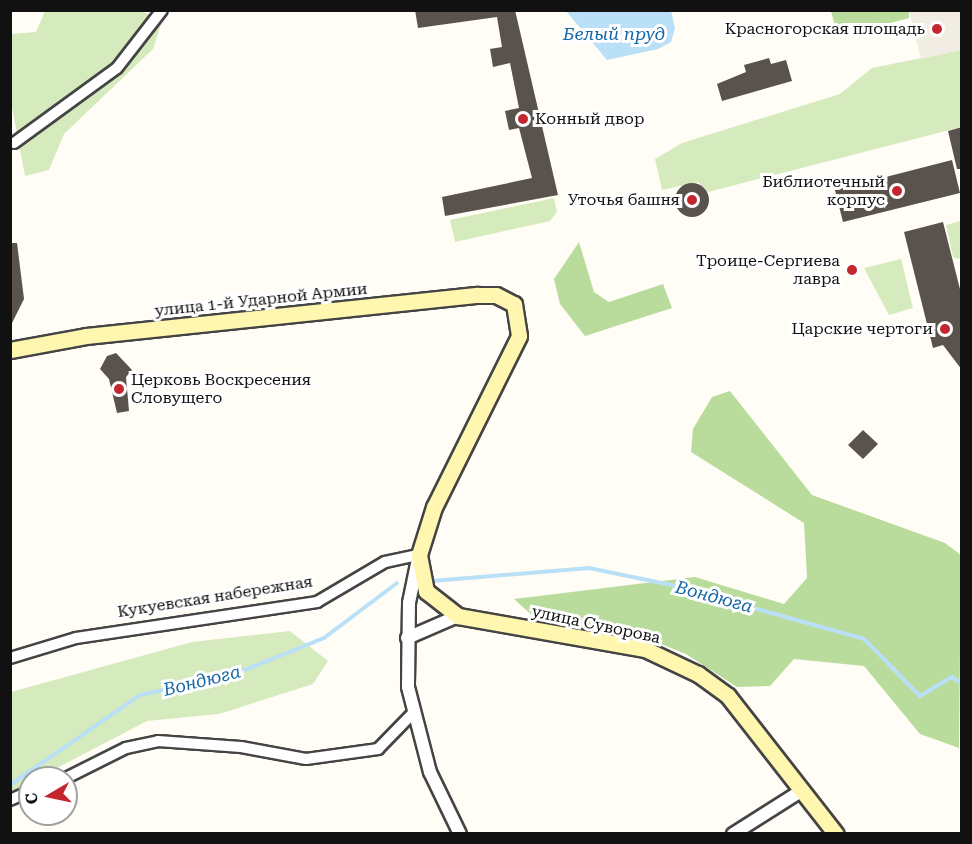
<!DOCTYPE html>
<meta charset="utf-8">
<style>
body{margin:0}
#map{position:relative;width:972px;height:844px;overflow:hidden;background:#fffdf5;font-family:"Roboto Serif",serif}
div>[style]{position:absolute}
.green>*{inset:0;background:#d5ebbd}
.forest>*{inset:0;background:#b9dc9c}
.plaza>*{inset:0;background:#f1ede2}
.water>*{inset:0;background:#b9e0f7}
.stream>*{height:4px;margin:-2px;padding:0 2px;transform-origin:2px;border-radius:2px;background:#b9e0f7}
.building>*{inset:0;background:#5a524d}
.round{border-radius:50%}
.roads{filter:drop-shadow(2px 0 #444) drop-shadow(-2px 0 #444) drop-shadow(0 2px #444) drop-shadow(0 -2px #444)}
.minor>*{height:10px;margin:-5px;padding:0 5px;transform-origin:5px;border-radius:5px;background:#fff}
.tertiary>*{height:12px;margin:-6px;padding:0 6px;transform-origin:6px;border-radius:6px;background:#fff}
.secondary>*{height:15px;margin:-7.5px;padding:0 7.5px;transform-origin:7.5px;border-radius:7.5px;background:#fff6b0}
.dots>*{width:16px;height:16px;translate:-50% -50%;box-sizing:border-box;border:3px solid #fff;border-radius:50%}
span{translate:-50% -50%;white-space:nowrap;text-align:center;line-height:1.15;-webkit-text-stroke:6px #fff;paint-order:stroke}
.poi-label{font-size:16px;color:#111}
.right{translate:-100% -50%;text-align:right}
.left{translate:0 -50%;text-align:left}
.street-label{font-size:16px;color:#111}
.water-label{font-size:18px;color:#1768a6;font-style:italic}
.frame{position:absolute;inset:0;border:12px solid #111;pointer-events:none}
.north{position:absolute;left:18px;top:766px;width:60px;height:60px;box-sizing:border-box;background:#fff;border:2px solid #a0a0a0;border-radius:50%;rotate:261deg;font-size:16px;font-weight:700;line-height:24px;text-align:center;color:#111}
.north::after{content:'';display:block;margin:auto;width:21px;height:27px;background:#c4262e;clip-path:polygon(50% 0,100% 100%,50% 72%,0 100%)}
</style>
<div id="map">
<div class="green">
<i style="clip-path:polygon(45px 11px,138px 11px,163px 18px,153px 49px,64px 134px,49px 170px,25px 176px,11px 102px,11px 34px,36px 32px)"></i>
<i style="clip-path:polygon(961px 50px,961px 127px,708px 192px,698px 182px,662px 190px,655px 159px,682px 143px,840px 94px,872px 68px)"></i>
<i style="clip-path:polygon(554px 198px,557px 212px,550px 221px,455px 242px,450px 220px)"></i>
<i style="clip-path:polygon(961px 221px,961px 258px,958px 259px,953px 257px,946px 225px)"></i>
<i style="clip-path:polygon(901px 259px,913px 308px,889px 315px,864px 268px)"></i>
<i style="clip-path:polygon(290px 631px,328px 661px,313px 684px,219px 714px,147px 721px,11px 792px,11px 692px,192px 642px)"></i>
</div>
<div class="forest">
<i style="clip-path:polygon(831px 11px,909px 11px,909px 18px,838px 37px)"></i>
<i style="clip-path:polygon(579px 242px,594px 292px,609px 302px,663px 284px,672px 308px,585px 336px,560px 304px,554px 279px)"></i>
<i style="clip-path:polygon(730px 391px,812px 495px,945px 543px,961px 555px,959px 748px,920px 734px,864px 666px,794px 659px,770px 686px,737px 687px,686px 654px,633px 633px,575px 633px,535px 618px,514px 599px,695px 577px,784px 604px,807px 578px,804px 523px,691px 452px,693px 429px,712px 397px)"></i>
</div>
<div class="plaza">
<i style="clip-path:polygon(909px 11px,961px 11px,961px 50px,921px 59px)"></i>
</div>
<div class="water">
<i style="clip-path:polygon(566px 11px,671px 11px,675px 28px,671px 42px,658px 49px,607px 60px)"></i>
</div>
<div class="stream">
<i style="left:432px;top:581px;width:158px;rotate:-4.7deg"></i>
<i style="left:589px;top:568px;width:84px;rotate:11.7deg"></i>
<i style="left:671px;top:585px;width:200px;rotate:15.6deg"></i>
<i style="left:864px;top:639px;width:80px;rotate:45.5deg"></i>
<i style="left:920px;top:696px;width:37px;rotate:-31deg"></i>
<i style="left:952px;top:677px;width:12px;rotate:35deg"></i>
<i style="left:10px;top:785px;width:158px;rotate:-34.7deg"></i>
<i style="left:140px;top:695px;width:92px;rotate:-11.9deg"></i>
<i style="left:230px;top:676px;width:101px;rotate:-22deg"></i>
<i style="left:324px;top:638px;width:91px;rotate:-37deg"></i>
</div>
<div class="building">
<i style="clip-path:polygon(415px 10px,515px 10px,558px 195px,445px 216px,442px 197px,532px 178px,519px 128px,509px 130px,505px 111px,519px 108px,510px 63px,493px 67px,490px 49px,502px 47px,497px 17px,418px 28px)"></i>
<i style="clip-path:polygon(769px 58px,771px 64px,786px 60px,792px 81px,722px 101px,717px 84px,746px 72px,744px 65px)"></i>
<i style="clip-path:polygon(962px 127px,962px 169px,957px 169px,948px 131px)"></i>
<i style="clip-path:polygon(952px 160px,960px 193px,843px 222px,835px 190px)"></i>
<i class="round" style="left:675px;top:183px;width:34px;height:34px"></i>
<i style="clip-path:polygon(943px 222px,962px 297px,962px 370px,943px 345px,933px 348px,904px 232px)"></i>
<i style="clip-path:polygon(10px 243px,17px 243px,24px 299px,10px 327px)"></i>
<i style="clip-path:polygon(116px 353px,132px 370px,126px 377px,129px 411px,117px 413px,109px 379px,100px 369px,107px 356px)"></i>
<i style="clip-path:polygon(863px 430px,878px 444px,863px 459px,848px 445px)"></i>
</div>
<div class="roads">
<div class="minor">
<i style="left:14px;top:143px;width:127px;rotate:-36.1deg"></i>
<i style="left:117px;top:68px;width:73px;rotate:-52.2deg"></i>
<i style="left:10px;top:658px;width:69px;rotate:-16.9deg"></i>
<i style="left:76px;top:638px;width:244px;rotate:-8.5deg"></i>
<i style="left:317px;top:602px;width:79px;rotate:-30.5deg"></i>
<i style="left:385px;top:562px;width:35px;rotate:-12deg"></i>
<i style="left:66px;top:778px;width:67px;rotate:-26.6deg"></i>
<i style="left:126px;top:748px;width:33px;rotate:-12deg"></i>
<i style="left:158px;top:741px;width:83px;rotate:4.1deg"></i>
<i style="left:241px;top:747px;width:66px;rotate:10.5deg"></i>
<i style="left:306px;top:759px;width:73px;rotate:-7.9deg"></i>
<i style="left:378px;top:749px;width:52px;rotate:-45.8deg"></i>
<i style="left:10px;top:800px;width:22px;rotate:-24deg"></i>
</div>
<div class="tertiary">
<i style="left:418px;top:559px;width:45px;rotate:101.6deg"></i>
<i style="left:409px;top:603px;width:84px;rotate:90.7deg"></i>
<i style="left:408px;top:687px;width:88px;rotate:75.5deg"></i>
<i style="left:430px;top:772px;width:69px;rotate:64.2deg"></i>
<i style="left:407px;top:638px;width:56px;rotate:-23.3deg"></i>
<i style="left:733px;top:834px;width:80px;rotate:-32.3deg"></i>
</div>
<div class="secondary">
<i style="left:10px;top:350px;width:77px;rotate:-10.4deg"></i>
<i style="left:86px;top:336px;width:394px;rotate:-6deg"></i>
<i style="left:478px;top:295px;width:18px"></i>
<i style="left:496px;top:295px;width:20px;rotate:27deg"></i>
<i style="left:514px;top:304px;width:32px;rotate:81deg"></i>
<i style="left:519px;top:336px;width:191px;rotate:116.4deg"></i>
<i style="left:434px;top:507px;width:50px;rotate:107.4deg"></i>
<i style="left:419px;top:555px;width:37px;rotate:79deg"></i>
<i style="left:426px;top:591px;width:41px;rotate:38deg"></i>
<i style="left:458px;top:616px;width:190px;rotate:10deg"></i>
<i style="left:645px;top:649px;width:59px;rotate:25.3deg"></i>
<i style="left:698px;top:674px;width:37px;rotate:36deg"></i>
<i style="left:728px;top:696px;width:175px;rotate:52deg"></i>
</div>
</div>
<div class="dots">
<i style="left:937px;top:29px;background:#c4262e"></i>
<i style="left:523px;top:119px;background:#c4262e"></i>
<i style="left:897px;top:191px;background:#c4262e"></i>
<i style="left:692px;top:200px;background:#c4262e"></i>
<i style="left:852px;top:270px;background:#c4262e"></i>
<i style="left:945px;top:329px;background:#c4262e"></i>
<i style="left:119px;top:389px;background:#c4262e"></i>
</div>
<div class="poi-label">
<span class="right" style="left:925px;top:29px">Красногорская площадь</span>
<span class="left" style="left:535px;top:119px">Конный двор</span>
<span class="right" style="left:885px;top:191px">Библиотечный<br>корпус</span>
<span class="right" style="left:680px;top:200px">Уточья башня</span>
<span class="right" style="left:840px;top:270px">Троице-Сергиева<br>лавра</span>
<span class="right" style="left:933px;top:329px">Царские чертоги</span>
<span class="left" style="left:131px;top:389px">Церковь Воскресения<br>Словущего</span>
</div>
<div class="street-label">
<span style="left:261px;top:300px;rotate:-6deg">улица 1-й Ударной Армии</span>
<span style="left:215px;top:597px;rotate:-9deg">Кукуевская набережная</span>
<span style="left:596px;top:625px;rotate:12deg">улица Суворова</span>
</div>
<div class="water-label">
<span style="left:614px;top:34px">Белый пруд</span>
<span style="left:714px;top:597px;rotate:15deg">Вондюга</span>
<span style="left:202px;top:681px;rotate:-14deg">Вондюга</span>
</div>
<div class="frame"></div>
<div class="north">С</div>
</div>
